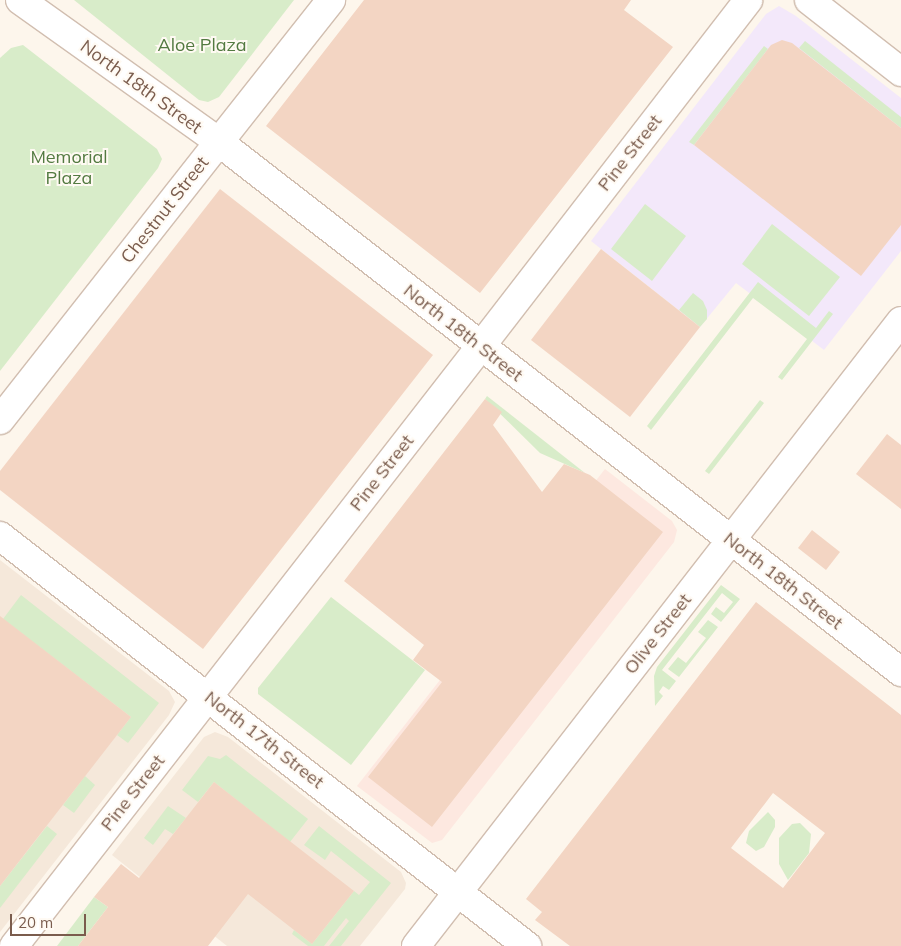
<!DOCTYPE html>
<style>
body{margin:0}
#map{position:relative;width:901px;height:946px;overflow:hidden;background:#fdf6ec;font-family:Mulish,sans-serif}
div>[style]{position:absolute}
.residential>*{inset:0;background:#f5e8da}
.commercial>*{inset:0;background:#fde8e0}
.education>*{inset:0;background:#f3e8fa}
.green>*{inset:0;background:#d8ecc9}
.building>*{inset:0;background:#f3d5c3}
.roads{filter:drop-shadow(1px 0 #d1beb0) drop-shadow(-1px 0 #d1beb0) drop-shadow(0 1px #d1beb0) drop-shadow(0 -1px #d1beb0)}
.street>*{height:28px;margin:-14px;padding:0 14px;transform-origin:14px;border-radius:14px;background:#fff}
.secondary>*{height:28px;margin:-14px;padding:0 14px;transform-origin:14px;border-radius:14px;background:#fff}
span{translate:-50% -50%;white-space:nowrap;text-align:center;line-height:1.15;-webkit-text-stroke:4px #fffaf3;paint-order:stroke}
.park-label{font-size:18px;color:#537a41}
.street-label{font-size:18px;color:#7a5c4d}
.scale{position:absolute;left:10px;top:914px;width:76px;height:22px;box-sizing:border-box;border:2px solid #7a5c4d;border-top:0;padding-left:6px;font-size:15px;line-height:18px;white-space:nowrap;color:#7a5c4d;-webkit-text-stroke:4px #fffaf3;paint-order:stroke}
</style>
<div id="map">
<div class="residential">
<i style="clip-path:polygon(0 560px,169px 691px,175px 702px,169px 715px,0 932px)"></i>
<i style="clip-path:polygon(215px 732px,228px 737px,401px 872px,406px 883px,405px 889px,360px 946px,227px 946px,112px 855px,204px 737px)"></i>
</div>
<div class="commercial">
<i style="clip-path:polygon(605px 469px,672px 521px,677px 530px,674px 542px,442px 840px,432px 843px,357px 786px)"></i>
</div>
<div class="education">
<i style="clip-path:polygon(779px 6px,796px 16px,901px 98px,901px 251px,824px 350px,736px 283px,700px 327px,591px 241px,766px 14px)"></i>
</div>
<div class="green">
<i style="clip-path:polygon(74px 0,294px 0,219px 97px,208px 102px,199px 100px)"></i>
<i style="clip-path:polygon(805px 41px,901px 117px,901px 128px,799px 48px)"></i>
<i style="clip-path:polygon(23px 45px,157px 149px,162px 159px,158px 168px,0 371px,0 58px,11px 48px)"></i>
<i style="clip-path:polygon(764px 46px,768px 49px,694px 145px,689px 142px)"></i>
<i style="clip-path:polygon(645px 204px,686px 236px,652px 281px,611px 249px)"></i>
<i style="clip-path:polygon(772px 224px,840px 277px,809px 316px,742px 264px)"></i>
<i style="clip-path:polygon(758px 282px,816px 328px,829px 311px,833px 314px,782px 380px,778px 377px,807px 339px,753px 298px,651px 430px,647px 426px)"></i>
<i style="clip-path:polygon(693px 293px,703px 301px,707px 310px,707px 319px,700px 327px,679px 310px)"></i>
<i style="clip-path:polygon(487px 396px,585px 473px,540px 453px,485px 399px)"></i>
<i style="clip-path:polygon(760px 400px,764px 403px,709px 474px,705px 471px)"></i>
<i style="clip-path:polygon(721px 585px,740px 599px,721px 622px,711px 614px,716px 607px,724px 613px,733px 602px,722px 593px,662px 670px,676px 681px,669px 690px,663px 686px,659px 692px,663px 696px,655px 706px,654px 676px,657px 667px)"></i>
<i style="clip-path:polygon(21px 595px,159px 703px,128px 743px,117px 735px,131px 717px,3px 619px)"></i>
<i style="clip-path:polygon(331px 597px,425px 670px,351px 765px,258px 694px,258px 688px)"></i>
<i style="clip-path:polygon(708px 620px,718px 627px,679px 677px,668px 669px,678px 657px,686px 663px,706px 638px,698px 632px)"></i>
<i style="clip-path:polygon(226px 755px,308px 819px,290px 842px,214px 782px,198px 802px,182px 790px,208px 756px,220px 759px)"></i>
<i style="clip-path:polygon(85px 776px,95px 785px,74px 813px,63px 805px)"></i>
<i style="clip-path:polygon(168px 806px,186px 818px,173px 834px,165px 829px,153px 845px,144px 838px)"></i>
<i style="clip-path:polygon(768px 812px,775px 820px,775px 827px,764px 847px,756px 851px,746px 843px,749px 831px)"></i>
<i style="clip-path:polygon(800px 823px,811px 834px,809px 853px,788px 880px,779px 864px,779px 838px,792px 824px)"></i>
<i style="clip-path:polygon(47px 826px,57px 834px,0 908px,0 886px)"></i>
<i style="clip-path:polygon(319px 826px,391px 883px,341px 946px,329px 946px,349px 921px,346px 918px,324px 946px,308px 946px,292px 934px,294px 930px,312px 944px,354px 891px,359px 895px,370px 882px,331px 851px,325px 860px,304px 845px)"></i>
<i style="clip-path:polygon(94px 897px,108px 907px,78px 946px,57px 946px)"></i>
</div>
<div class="building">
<i style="clip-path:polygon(364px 0,631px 0,624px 10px,673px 47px,480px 293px,266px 126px)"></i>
<i style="clip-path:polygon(782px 40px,792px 43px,901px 128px,901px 225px,861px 276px,694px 145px,771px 45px)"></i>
<i style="clip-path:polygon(220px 189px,433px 355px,203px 649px,0 490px,0 471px)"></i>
<i style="clip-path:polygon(601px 249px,700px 327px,630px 417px,531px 340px)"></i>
<i style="clip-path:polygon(485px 399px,502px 412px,493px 425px,542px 492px,564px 464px,590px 475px,663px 532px,432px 827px,368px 777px,442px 682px,413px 660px,424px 645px,344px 581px)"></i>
<i style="clip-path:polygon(887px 434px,901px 445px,901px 509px,856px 474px)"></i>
<i style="clip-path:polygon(812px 530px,840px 552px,826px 570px,798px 548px)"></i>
<i style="clip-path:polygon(evenodd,756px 602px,901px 715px,901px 946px,570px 946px,535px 920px,542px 912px,526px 899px,756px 602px,773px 793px,825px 833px,783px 888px,731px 848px,773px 793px)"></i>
<i style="clip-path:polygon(0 616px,131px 717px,0 886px)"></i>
<i style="clip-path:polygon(214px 782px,354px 891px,312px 944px,248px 894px,208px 946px,78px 946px,108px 907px,94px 897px,121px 864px,139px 878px)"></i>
</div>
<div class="roads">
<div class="street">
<i style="left:809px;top:0;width:117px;rotate:38deg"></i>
<i style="left:219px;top:142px;width:181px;rotate:-51.7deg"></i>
<i style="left:481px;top:346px;width:437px;rotate:-52.3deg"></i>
<i style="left:0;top:536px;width:668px;rotate:37.88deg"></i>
</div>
<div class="secondary">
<i style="left:20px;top:0;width:244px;rotate:35.5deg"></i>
<i style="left:219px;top:142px;width:864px;rotate:37.85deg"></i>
<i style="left:0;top:420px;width:354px;rotate:-51.8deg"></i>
<i style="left:14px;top:946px;width:760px;rotate:-52.11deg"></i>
<i style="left:416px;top:946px;width:791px;rotate:-52.19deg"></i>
</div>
</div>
<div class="park-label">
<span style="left:202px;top:45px">Aloe Plaza</span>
<span style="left:69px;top:168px">Memorial<br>Plaza</span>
</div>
<div class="street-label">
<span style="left:141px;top:87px;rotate:36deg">North 18th Street</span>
<span style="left:630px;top:153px;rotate:-52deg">Pine Street</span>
<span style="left:165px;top:210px;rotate:-52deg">Chestnut Street</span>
<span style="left:463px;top:333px;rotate:38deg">North 18th Street</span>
<span style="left:382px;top:473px;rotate:-52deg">Pine Street</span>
<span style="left:783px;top:581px;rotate:38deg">North 18th Street</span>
<span style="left:658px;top:634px;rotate:-52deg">Olive Street</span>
<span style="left:264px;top:740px;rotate:38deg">North 17th Street</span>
<span style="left:133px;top:793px;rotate:-52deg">Pine Street</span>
</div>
<div class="scale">20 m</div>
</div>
